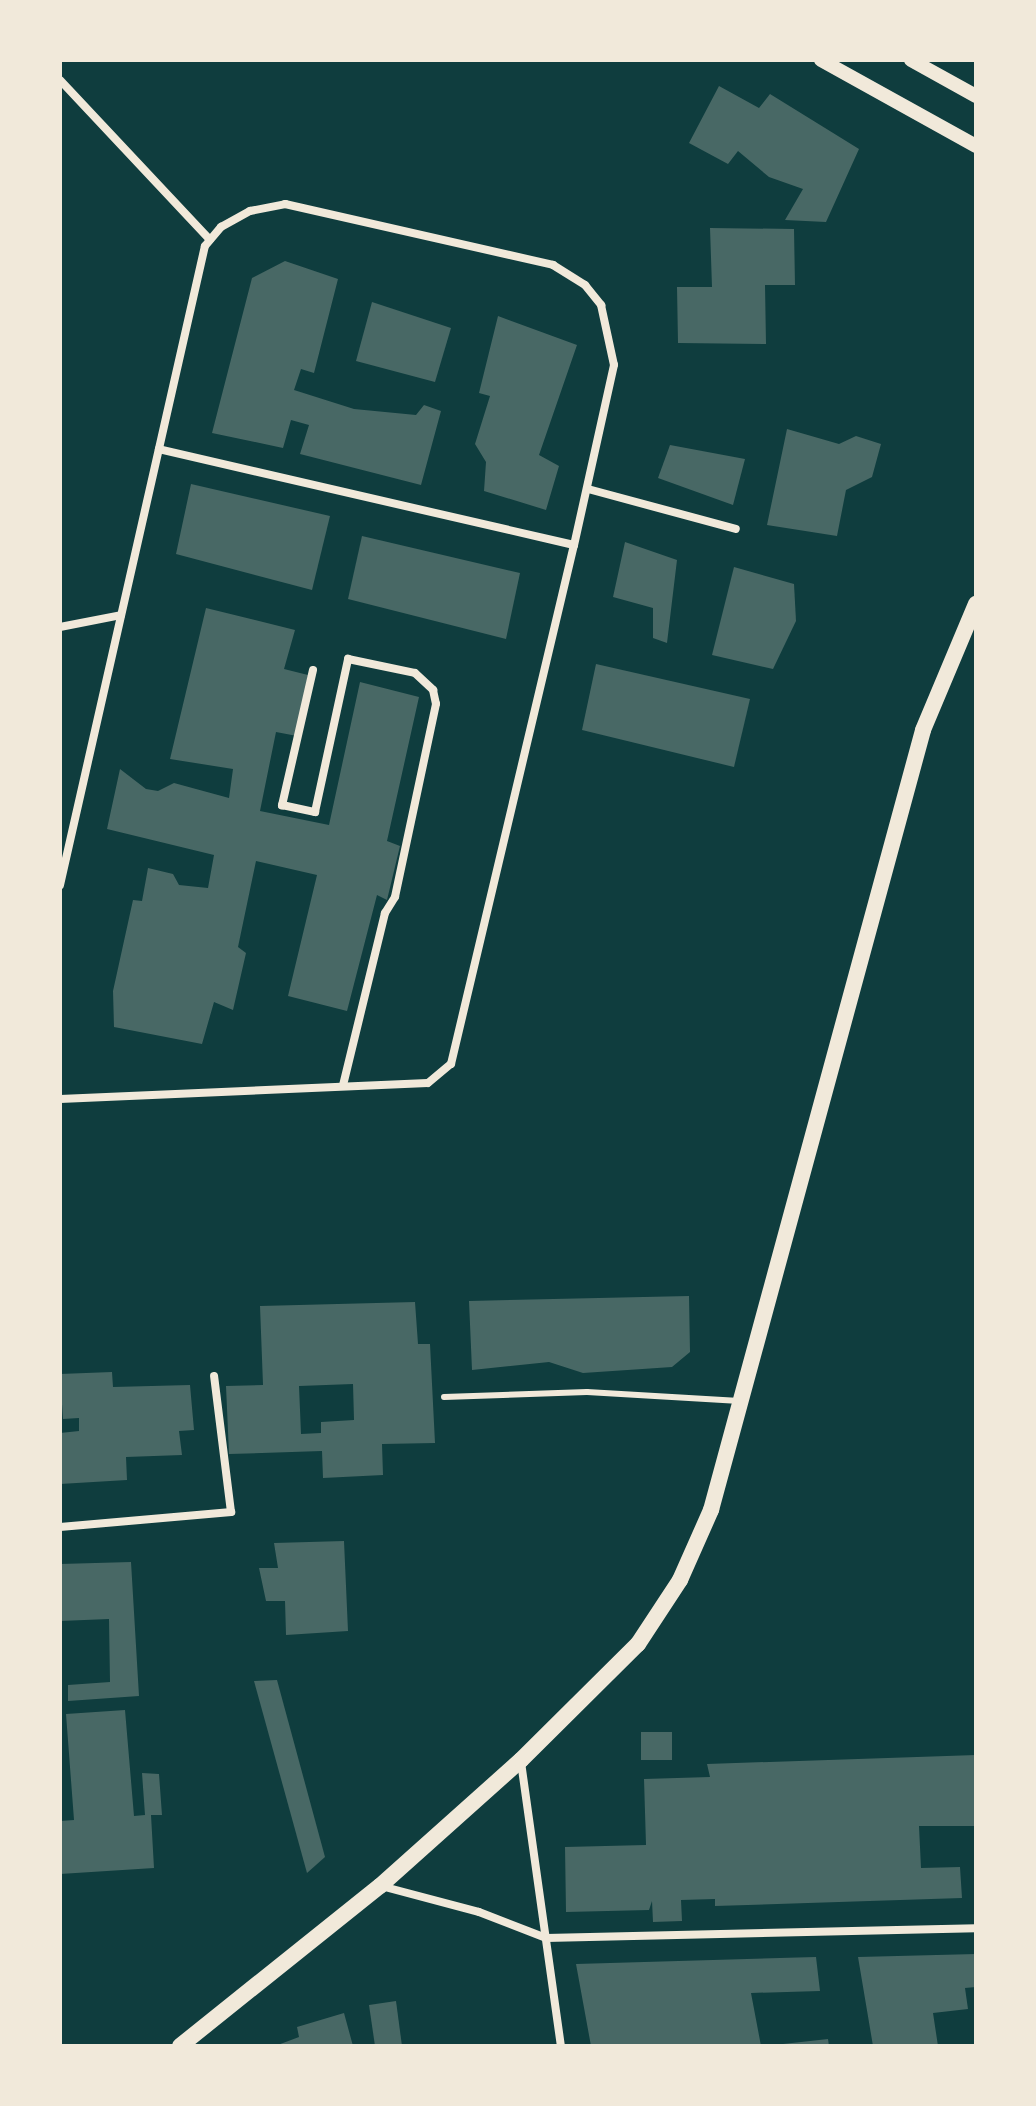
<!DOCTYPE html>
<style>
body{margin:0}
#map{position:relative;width:1036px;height:2106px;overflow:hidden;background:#0f3d3e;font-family:"Golos Text",sans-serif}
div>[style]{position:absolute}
.building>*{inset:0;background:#486865}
.service>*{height:6px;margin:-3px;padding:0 3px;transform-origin:3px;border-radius:3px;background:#f1e9da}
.minor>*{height:8px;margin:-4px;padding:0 4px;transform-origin:4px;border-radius:4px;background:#f1e9da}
.tertiary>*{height:14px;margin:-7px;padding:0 7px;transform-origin:7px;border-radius:7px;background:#f1e9da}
.secondary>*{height:16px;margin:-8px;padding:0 8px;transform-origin:8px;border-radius:8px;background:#f1e9da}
span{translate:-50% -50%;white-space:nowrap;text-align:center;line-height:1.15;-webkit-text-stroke:6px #f1e9da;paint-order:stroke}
.frame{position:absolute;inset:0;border:62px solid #f1e9da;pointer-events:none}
</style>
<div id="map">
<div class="building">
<i style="clip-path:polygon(719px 86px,759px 108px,770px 94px,859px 149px,826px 222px,785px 220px,803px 189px,769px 177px,738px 151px,728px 164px,689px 143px)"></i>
<i style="clip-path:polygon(710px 228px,794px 229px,795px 285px,765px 285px,766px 344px,678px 343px,677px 287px,712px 287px)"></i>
<i style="clip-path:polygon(285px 261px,338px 279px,314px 373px,301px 369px,294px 390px,354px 409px,416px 415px,424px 405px,441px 411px,421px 485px,300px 454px,309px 425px,291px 420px,283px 448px,212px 433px,252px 278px)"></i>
<i style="clip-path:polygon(372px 302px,451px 328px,435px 382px,356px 361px)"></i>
<i style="clip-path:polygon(498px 316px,577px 345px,539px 455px,559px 466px,546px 510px,484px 491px,486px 462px,475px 444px,490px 396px,479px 393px)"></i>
<i style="clip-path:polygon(787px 429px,839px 444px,856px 436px,881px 444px,872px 477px,846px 490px,837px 536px,767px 525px)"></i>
<i style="clip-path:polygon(670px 445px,745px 459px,733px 505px,658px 478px)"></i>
<i style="clip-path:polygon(191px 484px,330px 516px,312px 590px,176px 554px)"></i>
<i style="clip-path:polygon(362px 536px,520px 573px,506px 639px,348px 599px)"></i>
<i style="clip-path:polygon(625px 542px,677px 560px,667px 643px,653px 638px,653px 608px,613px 597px)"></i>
<i style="clip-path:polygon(734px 567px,794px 584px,796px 621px,773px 669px,712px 655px)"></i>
<i style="clip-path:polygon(206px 608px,295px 630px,284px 669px,308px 675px,297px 736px,276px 732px,260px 811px,329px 825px,360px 682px,419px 697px,387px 841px,400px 846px,387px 900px,377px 895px,347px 1011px,288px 996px,317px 875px,256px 861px,238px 947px,246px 953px,233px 1010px,214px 1002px,202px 1044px,114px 1027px,113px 991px,133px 900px,142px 901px,148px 868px,173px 874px,179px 885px,208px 888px,214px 855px,107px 829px,120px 769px,146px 789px,158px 791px,174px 783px,229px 798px,233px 769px,170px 759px)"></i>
<i style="clip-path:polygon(596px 664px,750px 699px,734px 767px,582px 730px)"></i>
<i style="clip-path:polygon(689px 1296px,690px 1352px,672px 1367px,583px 1373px,549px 1362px,472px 1370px,469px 1301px)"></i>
<i style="clip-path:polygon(evenodd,415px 1302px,418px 1344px,430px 1344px,435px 1443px,382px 1444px,383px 1475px,323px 1478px,322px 1451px,229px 1454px,226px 1386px,263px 1385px,260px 1306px,415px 1302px,353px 1384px,354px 1420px,321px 1422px,321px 1433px,301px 1434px,299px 1386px,353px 1384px)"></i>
<i style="clip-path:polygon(112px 1372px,113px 1387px,190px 1385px,194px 1430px,179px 1431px,182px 1455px,126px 1457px,127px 1480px,60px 1484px,60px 1433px,79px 1431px,79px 1418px,63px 1419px,60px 1374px)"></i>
<i style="clip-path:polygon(344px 1541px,348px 1631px,286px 1635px,285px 1601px,266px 1601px,259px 1568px,278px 1568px,274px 1543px)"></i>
<i style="clip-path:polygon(131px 1562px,139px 1696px,68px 1701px,68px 1685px,110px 1682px,109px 1619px,60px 1621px,60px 1564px)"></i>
<i style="clip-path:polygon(277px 1680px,325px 1857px,307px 1873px,254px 1681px)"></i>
<i style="clip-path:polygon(125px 1710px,134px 1816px,145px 1815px,142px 1773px,159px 1774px,162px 1815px,151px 1815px,154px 1868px,60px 1874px,60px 1821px,74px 1820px,66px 1714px)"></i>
<i style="clip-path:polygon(641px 1732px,672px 1732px,672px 1760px,641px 1760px)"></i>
<i style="clip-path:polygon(976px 1755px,976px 1826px,919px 1826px,921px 1868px,960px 1867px,962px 1898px,715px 1906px,715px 1899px,681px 1900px,682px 1921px,653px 1922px,652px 1901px,649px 1910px,566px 1912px,565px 1847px,646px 1845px,644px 1779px,710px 1777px,707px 1764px)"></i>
<i style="clip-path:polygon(976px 1954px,976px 1987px,965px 1988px,968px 2009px,933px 2013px,938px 2046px,873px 2046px,858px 1957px)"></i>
<i style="clip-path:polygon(816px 1957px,820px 1991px,751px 1993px,761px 2046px,591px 2046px,576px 1964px)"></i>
<i style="clip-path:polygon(396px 2001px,402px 2046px,375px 2046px,369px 2005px)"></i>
<i style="clip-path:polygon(344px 2013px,353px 2046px,275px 2046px,299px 2037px,297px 2027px)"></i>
<i style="clip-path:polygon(828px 2039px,829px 2046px,783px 2046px,783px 2044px)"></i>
</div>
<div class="service">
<i style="left:444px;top:1397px;width:143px;rotate:-2deg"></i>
<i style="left:587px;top:1392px;width:153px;rotate:3.4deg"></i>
</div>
<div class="minor">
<i style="left:60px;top:80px;width:219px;rotate:46.8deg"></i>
<i style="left:588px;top:489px;width:153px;rotate:15.1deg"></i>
<i style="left:60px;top:627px;width:62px;rotate:-11.1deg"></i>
<i style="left:313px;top:670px;width:139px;rotate:102.9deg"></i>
<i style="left:282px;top:805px;width:34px;rotate:12deg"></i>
<i style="left:315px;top:812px;width:157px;rotate:-77.8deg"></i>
<i style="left:348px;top:659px;width:68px;rotate:11.8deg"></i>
<i style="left:415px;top:673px;width:25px;rotate:43deg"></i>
<i style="left:433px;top:690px;width:14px;rotate:78deg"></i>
<i style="left:436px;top:704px;width:197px;rotate:102deg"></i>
<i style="left:395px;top:897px;width:19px;rotate:122deg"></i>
<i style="left:385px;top:913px;width:177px;rotate:103.7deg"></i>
<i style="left:60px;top:885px;width:655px;rotate:-77.22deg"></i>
<i style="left:205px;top:246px;width:25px;rotate:-50deg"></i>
<i style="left:221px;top:227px;width:33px;rotate:-29deg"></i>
<i style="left:250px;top:211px;width:36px;rotate:-11deg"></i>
<i style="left:285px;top:204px;width:275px;rotate:12.8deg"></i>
<i style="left:553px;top:265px;width:38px;rotate:32deg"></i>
<i style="left:585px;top:285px;width:26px;rotate:51deg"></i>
<i style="left:601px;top:305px;width:61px;rotate:77.8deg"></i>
<i style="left:614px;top:365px;width:184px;rotate:102.5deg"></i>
<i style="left:60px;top:1099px;width:368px;rotate:-2.5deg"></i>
<i style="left:428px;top:1083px;width:30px;rotate:-40deg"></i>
<i style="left:451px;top:1064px;width:533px;rotate:-76.67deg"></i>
<i style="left:574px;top:545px;width:426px;rotate:-167deg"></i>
<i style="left:60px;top:1527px;width:172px;rotate:-5deg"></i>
<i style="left:231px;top:1512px;width:137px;rotate:-97.1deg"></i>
<i style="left:521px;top:1762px;width:287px;rotate:82deg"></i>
<i style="left:381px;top:1886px;width:101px;rotate:14.9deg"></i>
<i style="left:479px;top:1912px;width:72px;rotate:21.2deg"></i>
<i style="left:546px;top:1938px;width:430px;rotate:-1.3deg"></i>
</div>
<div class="tertiary">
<i style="left:821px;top:60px;width:177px;rotate:29deg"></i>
<i style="left:911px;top:60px;width:74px;rotate:29deg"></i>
</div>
<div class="secondary">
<i style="left:180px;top:2046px;width:256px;rotate:-38.7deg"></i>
<i style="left:380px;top:1886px;width:189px;rotate:-41.8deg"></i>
<i style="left:521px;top:1760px;width:165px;rotate:-44.8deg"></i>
<i style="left:638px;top:1644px;width:77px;rotate:-56.7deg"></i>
<i style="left:680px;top:1580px;width:77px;rotate:-66.1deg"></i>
<i style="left:711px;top:1510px;width:808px;rotate:-74.79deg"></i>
<i style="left:923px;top:730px;width:137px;rotate:-67.2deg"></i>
</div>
<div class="frame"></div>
</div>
